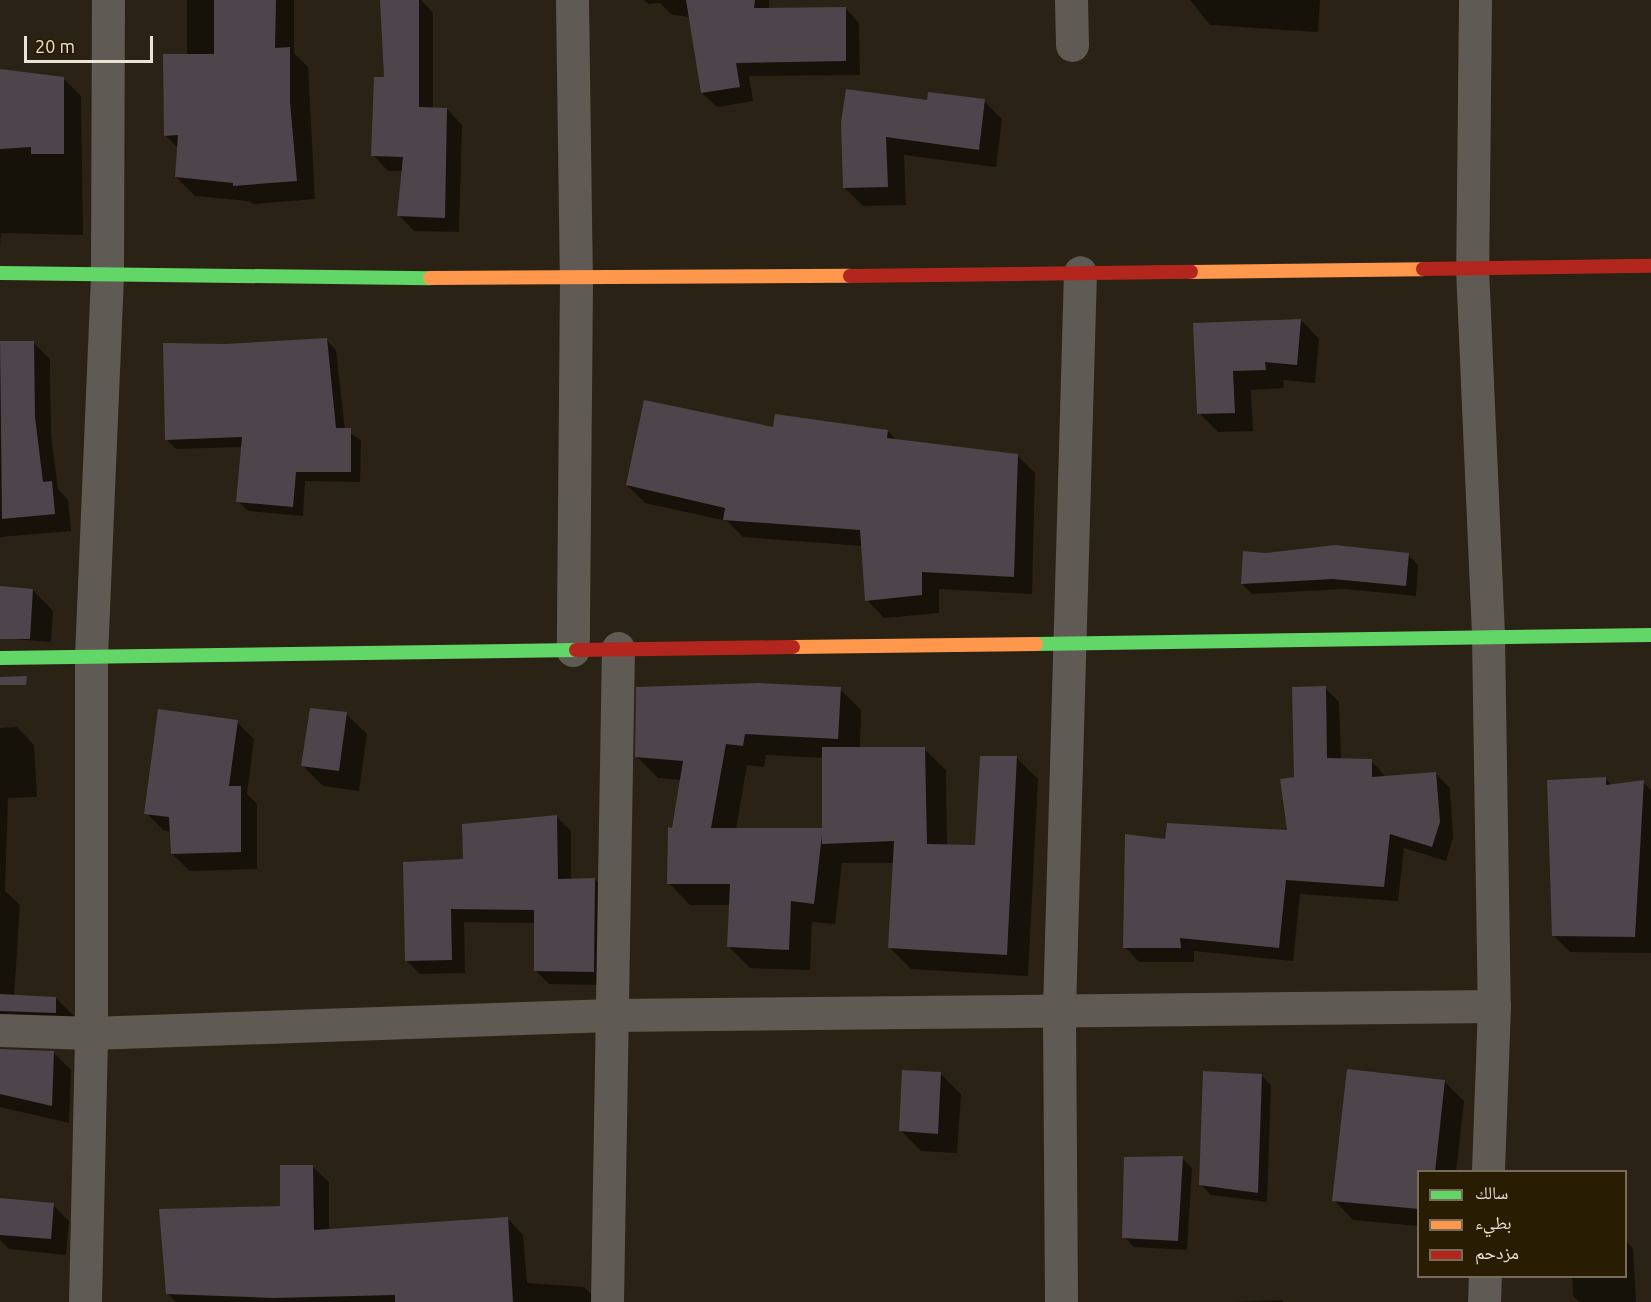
<!DOCTYPE html>
<meta charset="utf-8">
<style>
body{margin:0}
#map{position:relative;width:1651px;height:1302px;overflow:hidden;background:#2a2214;font-family:Ubuntu,"Noto Naskh Arabic",sans-serif}
div>[style]{position:absolute}
.shadow>*{inset:0;background:#0007}
.building>*{inset:0;background:#4d444c}
.street>*{height:33px;margin:-16.5px;padding:0 16.5px;transform-origin:16.5px;border-radius:16.5px;background:#605a55}
.fast>*{height:14px;margin:-7px;padding:0 7px;transform-origin:7px;border-radius:7px;background:#63d668}
.slow>*{height:14px;margin:-7px;padding:0 7px;transform-origin:7px;border-radius:7px;background:#ff974d}
.jam>*{height:14px;margin:-7px;padding:0 7px;transform-origin:7px;border-radius:7px;background:#b3261e}
span{translate:-50% -50%;white-space:nowrap;text-align:center;line-height:1.15;-webkit-text-stroke:4.5px #281c03;paint-order:stroke}
.legend{position:absolute;left:1417px;top:1170px;width:210px;height:108px;box-sizing:border-box;background:#281c03;border:2px solid #766c57;margin:0;padding:8px 10px;list-style:none;font-size:18px;color:#ebe3d4}
.legend li{display:flex;align-items:center;gap:12px;height:30px}
.legend b{width:30px;border:2px solid #766c57}
.scale{position:absolute;left:24px;top:36px;width:129px;height:27px;box-sizing:border-box;border:3px solid #ebe3d4;border-top:0;padding-left:8px;font-size:18px;line-height:21px;white-space:nowrap;color:#ebe3d4;-webkit-text-stroke:4px #281c03;paint-order:stroke}
</style>
<div id="map">
<div class="shadow">
<i style="clip-path:polygon(187px 0,294px 0,294px 53px,308px 67px,315px 199px,253px 204px,249px 201px,195px 196px,176px 177px,179px 149px,165px 135px,187px 56px)"></i>
<i style="clip-path:polygon(382px 0,421px 0,433px 13px,433px 109px,447px 109px,462px 125px,459px 232px,414px 231px,399px 215px,403px 171px,388px 171px,373px 155px,385px 78px)"></i>
<i style="clip-path:polygon(644px 0,769px 0,769px 9px,845px 8px,859px 23px,860px 75px,749px 76px,753px 101px,717px 107px,702px 93px,690px 17px,672px 15px,660px 3px,648px 4px)"></i>
<i style="clip-path:polygon(1190px 0,1320px 0,1318px 32px,1210px 25px)"></i>
<i style="clip-path:polygon(0 71px,63px 78px,81px 96px,83px 235px,1px 233px,0 246px)"></i>
<i style="clip-path:polygon(984px 101px,1002px 119px,996px 167px,904px 155px,906px 205px,863px 206px,845px 188px,843px 122px,928px 102px)"></i>
<i style="clip-path:polygon(1301px 320px,1319px 339px,1315px 383px,1283px 380px,1284px 388px,1251px 390px,1253px 431px,1218px 432px,1199px 413px,1195px 325px)"></i>
<i style="clip-path:polygon(326px 339px,336px 350px,345px 430px,361px 440px,360px 482px,305px 481px,303px 516px,248px 511px,238px 501px,243px 447px,176px 449px,166px 439px)"></i>
<i style="clip-path:polygon(33px 342px,50px 359px,51px 435px,58px 489px,68px 500px,71px 531px,0 537px,0 343px)"></i>
<i style="clip-path:polygon(774px 429px,888px 431px,897px 441px,1017px 455px,1035px 473px,1032px 594px,939px 589px,939px 613px,884px 618px,867px 600px,863px 546px,743px 537px,727px 521px,645px 503px,627px 485px)"></i>
<i style="clip-path:polygon(1265px 554px,1408px 555px,1418px 565px,1416px 596px,1344px 589px,1252px 594px,1242px 584px)"></i>
<i style="clip-path:polygon(0 588px,33px 590px,53px 611px,51px 642px,0 638px)"></i>
<i style="clip-path:polygon(1325px 688px,1339px 702px,1341px 760px,1371px 761px,1386px 777px,1436px 774px,1450px 788px,1453px 837px,1446px 861px,1404px 848px,1398px 901px,1300px 894px,1293px 961px,1194px 951px,1194px 962px,1139px 962px,1125px 947px,1167px 841px,1289px 832px,1296px 779px)"></i>
<i style="clip-path:polygon(evenodd,840px 689px,861px 710px,860px 749px,924px 749px,946px 770px,947px 846px,976px 847px,1016px 757px,1038px 779px,1028px 976px,911px 969px,889px 947px,894px 863px,842px 863px,835px 924px,812px 922px,810px 970px,750px 968px,728px 946px,730px 905px,690px 905px,669px 883px,681px 780px,658px 778px,636px 756px,840px 689px,766px 755px,823px 758px,823px 830px,736px 829px,747px 765px,764px 767px,766px 755px)"></i>
<i style="clip-path:polygon(346px 714px,367px 734px,359px 791px,323px 786px,303px 766px)"></i>
<i style="clip-path:polygon(237px 722px,254px 739px,247px 794px,257px 804px,257px 869px,190px 871px,172px 854px,171px 832px,163px 830px,146px 813px)"></i>
<i style="clip-path:polygon(17px 727px,34px 745px,37px 797px,8px 798px,5px 891px,20px 905px,14px 996px,56px 998px,74px 1016px,0 1044px,0 728px)"></i>
<i style="clip-path:polygon(1605px 778px,1612px 785px,1643px 782px,1651px 790px,1651px 953px,1570px 952px,1553px 935px)"></i>
<i style="clip-path:polygon(557px 817px,571px 831px,571px 880px,594px 879px,608px 893px,607px 985px,549px 984px,535px 970px,535px 923px,464px 922px,465px 973px,420px 974px,406px 960px,464px 861px)"></i>
<i style="clip-path:polygon(0 1050px,53px 1052px,71px 1070px,69px 1123px,0 1107px)"></i>
<i style="clip-path:polygon(941px 1074px,961px 1094px,957px 1153px,921px 1151px,901px 1131px)"></i>
<i style="clip-path:polygon(1261px 1075px,1271px 1085px,1267px 1202px,1211px 1195px,1201px 1185px)"></i>
<i style="clip-path:polygon(1445px 1082px,1464px 1101px,1456px 1172px,1418px 1172px,1418px 1226px,1353px 1220px,1334px 1200px)"></i>
<i style="clip-path:polygon(1182px 1158px,1192px 1168px,1187px 1250px,1134px 1247px,1124px 1237px)"></i>
<i style="clip-path:polygon(312px 1166px,329px 1182px,329px 1230px,507px 1218px,523px 1235px,527px 1283px,584px 1287px,599px 1302px,176px 1302px,167px 1293px,281px 1207px)"></i>
<i style="clip-path:polygon(0 1199px,53px 1205px,69px 1221px,66px 1255px,9px 1249px,0 1240px)"></i>
<i style="clip-path:polygon(1626px 1241px,1633px 1249px,1636px 1302px,1579px 1302px,1573px 1296px,1572px 1276px,1626px 1276px)"></i>
<i style="clip-path:polygon(1282px 1300px,1283px 1302px,1232px 1302px)"></i>
</div>
<div class="building">
<i style="clip-path:polygon(214px 0,276px 0,275px 48px,290px 47px,290px 102px,297px 181px,233px 186px,233px 183px,175px 177px,178px 135px,164px 136px,163px 54px,214px 54px)"></i>
<i style="clip-path:polygon(380px 0,419px 0,419px 107px,447px 108px,445px 218px,397px 216px,403px 157px,371px 156px,374px 77px,384px 77px)"></i>
<i style="clip-path:polygon(686px 0,755px 0,754px 8px,846px 7px,846px 61px,736px 63px,740px 87px,701px 93px)"></i>
<i style="clip-path:polygon(0 69px,64px 77px,64px 154px,31px 154px,31px 147px,0 149px)"></i>
<i style="clip-path:polygon(846px 89px,927px 100px,928px 92px,985px 99px,979px 150px,886px 137px,888px 187px,843px 188px,841px 122px)"></i>
<i style="clip-path:polygon(1301px 319px,1297px 365px,1265px 362px,1266px 370px,1233px 371px,1235px 413px,1197px 414px,1193px 323px)"></i>
<i style="clip-path:polygon(327px 338px,336px 428px,351px 428px,351px 472px,296px 472px,293px 507px,236px 502px,242px 437px,165px 440px,163px 343px,225px 344px)"></i>
<i style="clip-path:polygon(0 341px,34px 341px,35px 417px,43px 482px,52px 481px,55px 514px,2px 519px)"></i>
<i style="clip-path:polygon(644px 400px,773px 427px,775px 414px,888px 430px,887px 438px,1018px 454px,1014px 577px,922px 572px,922px 595px,865px 601px,860px 530px,723px 520px,725px 508px,626px 485px)"></i>
<i style="clip-path:polygon(1335px 545px,1409px 553px,1406px 586px,1333px 579px,1241px 584px,1243px 551px,1265px 553px)"></i>
<i style="clip-path:polygon(0 586px,33px 589px,30px 639px,0 639px)"></i>
<i style="clip-path:polygon(27px 676px,26px 685px,0 685px,0 677px)"></i>
<i style="clip-path:polygon(759px 683px,841px 687px,838px 739px,745px 734px,743px 746px,726px 744px,711px 828px,822px 828px,822px 747px,925px 747px,927px 844px,975px 845px,980px 756px,1017px 756px,1007px 955px,888px 948px,894px 841px,822px 844px,822px 835px,814px 904px,791px 901px,789px 950px,727px 947px,730px 884px,667px 884px,668px 827px,672px 828px,683px 761px,635px 757px,636px 687px)"></i>
<i style="clip-path:polygon(1326px 686px,1327px 758px,1372px 759px,1372px 777px,1436px 772px,1440px 822px,1432px 847px,1390px 834px,1384px 887px,1286px 880px,1279px 948px,1180px 938px,1181px 948px,1123px 948px,1125px 834px,1165px 839px,1167px 823px,1287px 830px,1280px 779px,1294px 777px,1292px 687px)"></i>
<i style="clip-path:polygon(310px 708px,347px 712px,339px 771px,301px 766px)"></i>
<i style="clip-path:polygon(158px 709px,238px 720px,229px 786px,241px 786px,241px 852px,171px 854px,169px 817px,144px 814px)"></i>
<i style="clip-path:polygon(1606px 777px,1606px 785px,1644px 780px,1635px 937px,1552px 936px,1547px 780px)"></i>
<i style="clip-path:polygon(557px 815px,558px 879px,595px 878px,594px 972px,534px 971px,534px 910px,451px 909px,452px 960px,405px 961px,403px 862px,463px 859px,462px 824px)"></i>
<i style="clip-path:polygon(0 994px,56px 997px,56px 1013px,0 1011px)"></i>
<i style="clip-path:polygon(0 1049px,54px 1051px,52px 1106px,0 1094px)"></i>
<i style="clip-path:polygon(1347px 1069px,1445px 1080px,1435px 1172px,1419px 1172px,1419px 1209px,1332px 1201px)"></i>
<i style="clip-path:polygon(902px 1070px,941px 1072px,938px 1134px,899px 1131px)"></i>
<i style="clip-path:polygon(1203px 1071px,1262px 1074px,1258px 1193px,1199px 1185px)"></i>
<i style="clip-path:polygon(1183px 1156px,1178px 1241px,1122px 1238px,1124px 1157px)"></i>
<i style="clip-path:polygon(280px 1165px,313px 1165px,314px 1230px,508px 1217px,513px 1302px,395px 1302px,395px 1295px,273px 1298px,166px 1294px,159px 1209px,280px 1206px)"></i>
<i style="clip-path:polygon(0 1198px,54px 1203px,51px 1239px,0 1235px)"></i>
</div>
<div class="street">
<i style="left:572px;top:0;width:280px;rotate:89.2deg"></i>
<i style="left:576px;top:280px;width:370px;rotate:90.5deg"></i>
<i style="left:1071px;top:0;width:45px;rotate:88.7deg"></i>
<i style="left:1475px;top:0;width:268px;rotate:90.6deg"></i>
<i style="left:1472px;top:268px;width:369px;rotate:87.5deg"></i>
<i style="left:1488px;top:637px;width:369px;rotate:89.1deg"></i>
<i style="left:1494px;top:1006px;width:166px;rotate:92.1deg"></i>
<i style="left:0;top:1030px;width:91px;rotate:1.9deg"></i>
<i style="left:91px;top:1033px;width:521px;rotate:-1.98deg"></i>
<i style="left:612px;top:1015px;width:882px;rotate:-0.58deg"></i>
<i style="left:85px;top:1302px;width:269px;rotate:-88.7deg"></i>
<i style="left:91px;top:1033px;width:376px;rotate:-90deg"></i>
<i style="left:91px;top:657px;width:385px;rotate:-87.6deg"></i>
<i style="left:107px;top:272px;width:272px;rotate:-89.8deg"></i>
<i style="left:607px;top:1302px;width:654px;rotate:-89.04deg"></i>
<i style="left:1061px;top:1302px;width:292px;rotate:-90.4deg"></i>
<i style="left:1059px;top:1010px;width:738px;rotate:-88.37deg"></i>
<i style="left:1484px;top:1302px;width:26px;rotate:-88deg"></i>
</div>
<div class="fast">
<i style="left:0;top:273px;width:430px;rotate:0.7deg"></i>
<i style="left:1036px;top:644px;width:615px;rotate:-0.84deg"></i>
<i style="left:0;top:658px;width:576px;rotate:-0.8deg"></i>
</div>
<div class="slow">
<i style="left:1191px;top:272px;width:232px;rotate:-0.7deg"></i>
<i style="left:430px;top:278px;width:420px;rotate:-0.3deg"></i>
<i style="left:793px;top:647px;width:243px;rotate:-0.7deg"></i>
</div>
<div class="jam">
<i style="left:1423px;top:269px;width:228px;rotate:-0.8deg"></i>
<i style="left:850px;top:276px;width:341px;rotate:-0.7deg"></i>
<i style="left:576px;top:650px;width:217px;rotate:-0.8deg"></i>
</div>
<ul class="legend">
<li><b style="height:8px;background:#63d668"></b>سالك</li>
<li><b style="height:8px;background:#ff974d"></b>بطيء</li>
<li><b style="height:8px;background:#b3261e"></b>مزدحم</li>
</ul>
<div class="scale">20 m</div>
</div>
